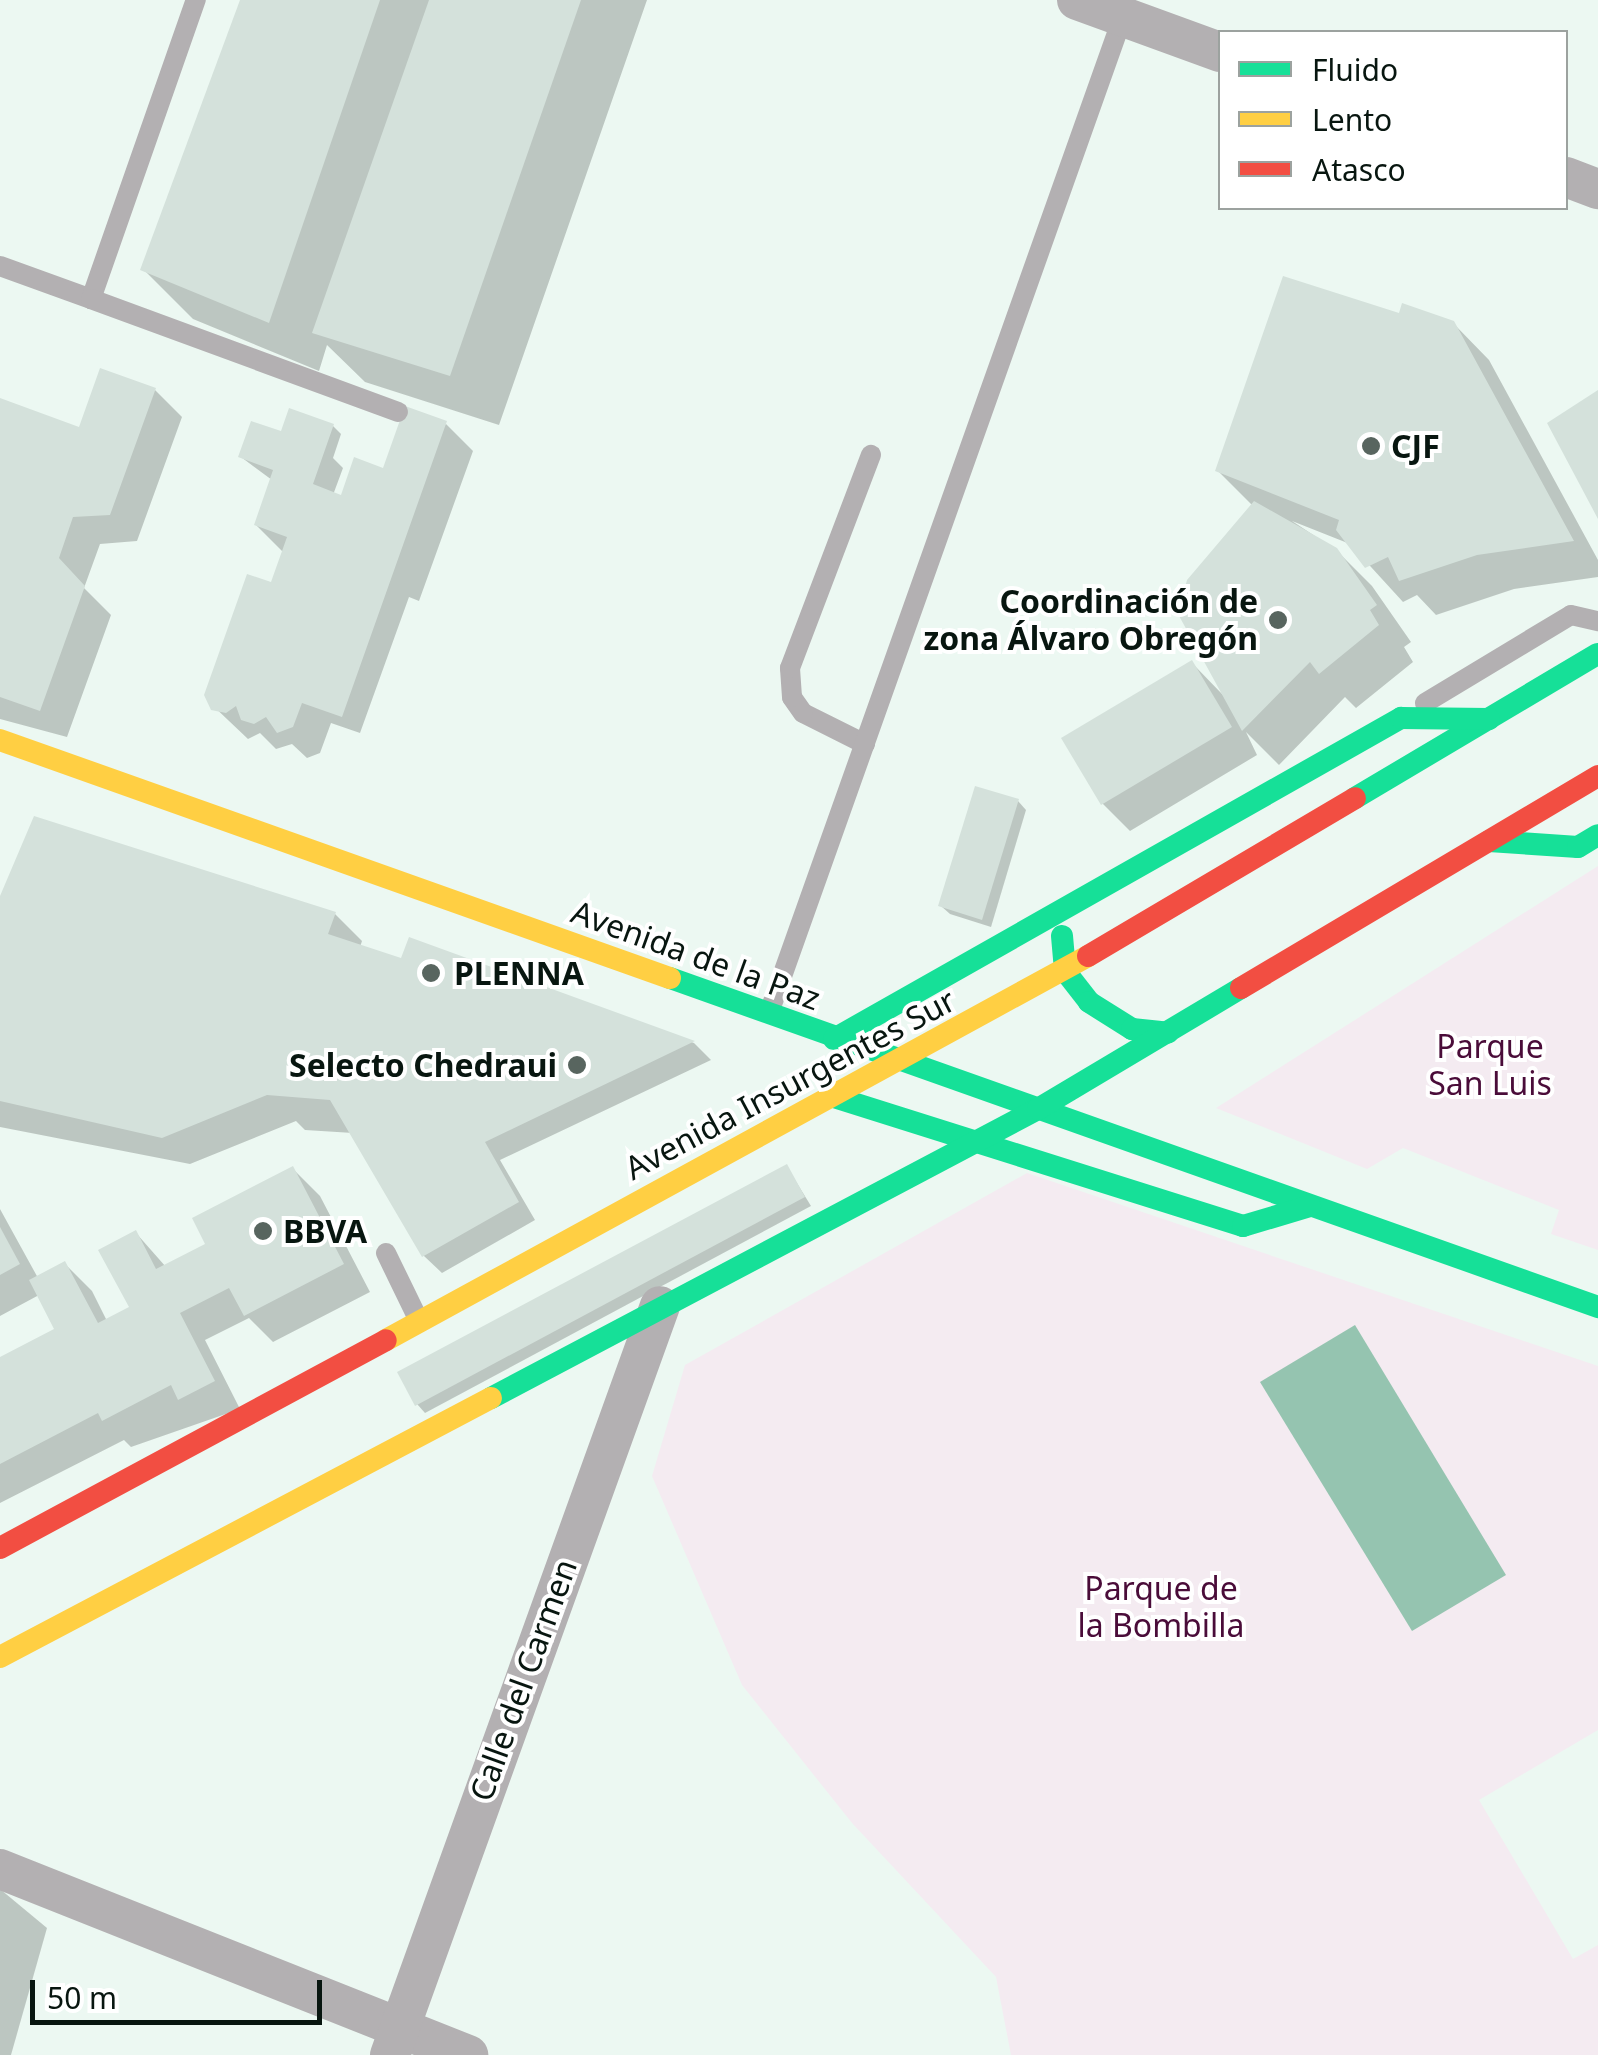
<!DOCTYPE html>
<meta charset="utf-8">
<style>
body{margin:0}
#map{position:relative;width:1598px;height:2055px;overflow:hidden;background:#ecf8f2;font-family:"Noto Sans",sans-serif}
div>[style]{position:absolute}
.green>*{inset:0;background:#f4ebf1}
.water>*{inset:0;background:#95c4b0}
.shadow>*{inset:0;background:#0003}
.building>*{inset:0;background:#d4e1db}
.lane>*{height:20px;margin:-10px;padding:0 10px;transform-origin:10px;border-radius:10px;background:#b3b0b2}
.street>*{height:40px;margin:-20px;padding:0 20px;transform-origin:20px;border-radius:20px;background:#b3b0b2}
.fast>*{height:22px;margin:-11px;padding:0 11px;transform-origin:11px;border-radius:11px;background:#16e098}
.slow>*{height:22px;margin:-11px;padding:0 11px;transform-origin:11px;border-radius:11px;background:#ffcf43}
.jam>*{height:22px;margin:-11px;padding:0 11px;transform-origin:11px;border-radius:11px;background:#f24e42}
.dots>*{width:28px;height:28px;translate:-50% -50%;box-sizing:border-box;border:5px solid #fff;border-radius:50%}
span{translate:-50% -50%;white-space:nowrap;text-align:center;line-height:1.15;-webkit-text-stroke:8px #fff;paint-order:stroke}
.poi-label{font-size:32px;color:#081610;font-weight:700}
.left{translate:0 -50%;text-align:left}
.right{translate:-100% -50%;text-align:right}
.street-label{font-size:32px;color:#081610}
.park-label{font-size:32px;color:#4a0c39}
.legend{position:absolute;left:1218px;top:30px;width:350px;height:180px;box-sizing:border-box;background:#fff;border:2px solid #9ca29f;margin:0;padding:12px 18px;list-style:none;font-size:30px;color:#081610}
.legend li{display:flex;align-items:center;gap:20px;height:50px}
.legend b{width:50px;border:2px solid #9ca29f}
.scale{position:absolute;left:30px;top:1980px;width:292px;height:45px;box-sizing:border-box;border:5px solid #081610;border-top:0;padding-left:12px;font-size:30px;line-height:35px;white-space:nowrap;color:#081610;-webkit-text-stroke:8px #fff;paint-order:stroke}
</style>
<div id="map">
<div class="green">
<i style="clip-path:polygon(1598px 866px,1598px 1250px,1551px 1234px,1559px 1210px,1403px 1148px,1367px 1169px,1216px 1108px)"></i>
<i style="clip-path:polygon(1027px 1173px,1598px 1366px,1598px 1730px,1479px 1800px,1573px 1959px,1598px 1945px,1598px 2055px,1011px 2055px,996px 1977px,852px 1823px,742px 1685px,652px 1476px,685px 1365px)"></i>
</div>
<div class="water">
<i style="clip-path:polygon(1355px 1325px,1506px 1575px,1412px 1631px,1260px 1382px)"></i>
</div>
<div class="shadow">
<i style="clip-path:polygon(243px 0,647px 0,499px 425px,365px 382px,327px 345px,319px 371px,193px 319px,143px 269px)"></i>
<i style="clip-path:polygon(1400px 316px,1453px 323px,1489px 360px,1598px 560px,1598px 577px,1514px 589px,1436px 615px,1417px 595px,1403px 602px,1350px 544px,1292px 521px,1336px 550px,1372px 586px,1411px 642px,1404px 647px,1413px 662px,1356px 708px,1345px 697px,1279px 765px,1246px 732px,1257px 755px,1130px 831px,1103px 804px,1065px 738px,1192px 663px,1223px 695px,1253px 506px,1218px 471px)"></i>
<i style="clip-path:polygon(155px 390px,182px 417px,137px 541px,100px 544px,84px 588px,111px 615px,67px 737px,0 719px,0 401px,80px 430px)"></i>
<i style="clip-path:polygon(446px 424px,473px 451px,419px 601px,409px 597px,360px 733px,331px 723px,320px 753px,307px 758px,292px 744px,276px 749px,260px 733px,248px 739px,209px 702px,281px 588px,284px 553px,256px 525px,272px 480px,241px 457px,333px 426px,341px 434px,333px 458px,343px 468px,333px 495px,342px 498px)"></i>
<i style="clip-path:polygon(1018px 801px,1026px 810px,991px 927px,950px 914px,941px 906px)"></i>
<i style="clip-path:polygon(35px 819px,335px 914px,362px 941px,360px 947px,402px 962px,410px 940px,694px 1043px,711px 1060px,500px 1160px,535px 1220px,442px 1273px,424px 1256px,353px 1133px,305px 1130px,296px 1121px,190px 1164px,0 1127px,0 902px)"></i>
<i style="clip-path:polygon(787px 1167px,811px 1206px,425px 1413px,417px 1404px)"></i>
<i style="clip-path:polygon(293px 1169px,320px 1196px,370px 1292px,273px 1342px,249px 1318px,205px 1340px,240px 1409px,131px 1447px,124px 1440px,0 1503px,0 1360px,57px 1330px,39px 1295px,0 1316px,0 1209px,38px 1278px,65px 1264px,92px 1291px,107px 1321px,132px 1308px,136px 1233px,166px 1267px,209px 1245px)"></i>
<i style="clip-path:polygon(0 1889px,47px 1928px,11px 2055px,0 2055px)"></i>
</div>
<div class="building">
<i style="clip-path:polygon(240px 0,380px 0,269px 323px,140px 270px)"></i>
<i style="clip-path:polygon(429px 0,581px 0,450px 376px,312px 333px)"></i>
<i style="clip-path:polygon(1283px 276px,1399px 313px,1402px 303px,1454px 321px,1574px 541px,1477px 555px,1399px 581px,1388px 557px,1365px 568px,1336px 530px,1339px 520px,1215px 471px)"></i>
<i style="clip-path:polygon(100px 368px,156px 388px,110px 515px,73px 517px,59px 558px,85px 586px,40px 711px,0 697px,0 398px,79px 427px)"></i>
<i style="clip-path:polygon(1598px 390px,1598px 519px,1547px 423px)"></i>
<i style="clip-path:polygon(405px 406px,447px 421px,342px 717px,302px 703px,293px 727px,277px 733px,266px 717px,254px 724px,241px 720px,236px 706px,226px 713px,211px 710px,204px 695px,247px 574px,271px 582px,287px 537px,254px 525px,273px 470px,238px 457px,251px 421px,281px 431px,289px 408px,334px 424px,313px 484px,341px 495px,354px 457px,383px 468px)"></i>
<i style="clip-path:polygon(1254px 501px,1337px 548px,1377px 605px,1370px 610px,1379px 625px,1319px 674px,1310px 662px,1242px 731px,1178px 614px,1187px 580px)"></i>
<i style="clip-path:polygon(1192px 660px,1232px 727px,1101px 805px,1061px 738px)"></i>
<i style="clip-path:polygon(975px 786px,1019px 799px,982px 920px,938px 906px)"></i>
<i style="clip-path:polygon(34px 816px,336px 912px,328px 934px,401px 958px,409px 937px,695px 1041px,485px 1142px,519px 1202px,422px 1257px,330px 1100px,267px 1095px,162px 1138px,0 1101px,0 896px)"></i>
<i style="clip-path:polygon(787px 1164px,805px 1197px,415px 1406px,397px 1372px)"></i>
<i style="clip-path:polygon(293px 1166px,344px 1264px,244px 1316px,229px 1288px,180px 1313px,215px 1381px,178px 1400px,171px 1385px,102px 1421px,98px 1413px,0 1464px,0 1357px,54px 1329px,29px 1280px,65px 1261px,98px 1323px,129px 1307px,98px 1250px,136px 1230px,156px 1269px,205px 1244px,192px 1218px)"></i>
<i style="clip-path:polygon(0 1227px,20px 1264px,0 1275px)"></i>
</div>
<div class="lane">
<i style="left:0;top:266px;width:97px;rotate:19.9deg"></i>
<i style="left:91px;top:299px;width:317px;rotate:-70.7deg"></i>
<i style="left:91px;top:299px;width:327px;rotate:20.2deg"></i>
<i style="left:1425px;top:703px;width:170px;rotate:-31.1deg"></i>
<i style="left:1571px;top:615px;width:28px;rotate:13deg"></i>
<i style="left:865px;top:744px;width:69px;rotate:-153.4deg"></i>
<i style="left:803px;top:713px;width:19px;rotate:-125deg"></i>
<i style="left:792px;top:697px;width:29px;rotate:-94deg"></i>
<i style="left:790px;top:668px;width:228px;rotate:-69.2deg"></i>
<i style="left:769px;top:1013px;width:1058px;rotate:-70.45deg"></i>
<i style="left:386px;top:1253px;width:73px;rotate:64.1deg"></i>
</div>
<div class="street">
<i style="left:1077px;top:0;width:152px;rotate:20deg"></i>
<i style="left:1566px;top:177px;width:34px;rotate:21deg"></i>
<i style="left:0;top:1869px;width:504px;rotate:21.67deg"></i>
<i style="left:390px;top:2055px;width:796px;rotate:-70.18deg"></i>
</div>
<div class="fast">
<i style="left:1355px;top:798px;width:282px;rotate:-30.7deg"></i>
<i style="left:1489px;top:841px;width:89px;rotate:3.9deg"></i>
<i style="left:1578px;top:847px;width:23px;rotate:-31deg"></i>
<i style="left:1062px;top:936px;width:35px;rotate:85deg"></i>
<i style="left:1065px;top:971px;width:39px;rotate:52deg"></i>
<i style="left:1089px;top:1002px;width:51px;rotate:32.1deg"></i>
<i style="left:1132px;top:1029px;width:36px;rotate:6deg"></i>
<i style="left:670px;top:978px;width:985px;rotate:19.52deg"></i>
<i style="left:834px;top:1039px;width:652px;rotate:-29.52deg"></i>
<i style="left:1401px;top:718px;width:88px;rotate:0.7deg"></i>
<i style="left:834px;top:1097px;width:429px;rotate:17.5deg"></i>
<i style="left:1243px;top:1226px;width:70px;rotate:-16.6deg"></i>
<i style="left:491px;top:1398px;width:619px;rotate:-27.85deg"></i>
<i style="left:1038px;top:1109px;width:236px;rotate:-30.8deg"></i>
</div>
<div class="slow">
<i style="left:0;top:740px;width:711px;rotate:19.56deg"></i>
<i style="left:386px;top:1340px;width:800px;rotate:-28.68deg"></i>
<i style="left:0;top:1657px;width:555px;rotate:-27.81deg"></i>
</div>
<div class="jam">
<i style="left:1088px;top:956px;width:310px;rotate:-30.6deg"></i>
<i style="left:1241px;top:988px;width:415px;rotate:-30.7deg"></i>
<i style="left:0;top:1548px;width:438px;rotate:-28.3deg"></i>
</div>
<div class="dots">
<i style="left:1371px;top:446px;background:#58655f"></i>
<i style="left:1278px;top:620px;background:#58655f"></i>
<i style="left:431px;top:973px;background:#58655f"></i>
<i style="left:577px;top:1065px;background:#58655f"></i>
<i style="left:263px;top:1231px;background:#58655f"></i>
</div>
<div class="poi-label">
<span class="left" style="left:1391px;top:446px">CJF</span>
<span class="right" style="left:1258px;top:620px">Coordinación de<br>zona Álvaro Obregón</span>
<span class="left" style="left:454px;top:973px">PLENNA</span>
<span class="right" style="left:557px;top:1065px">Selecto Chedraui</span>
<span class="left" style="left:283px;top:1231px">BBVA</span>
</div>
<div class="street-label">
<span style="left:696px;top:955px;rotate:20deg">Avenida de la Paz</span>
<span style="left:790px;top:1084px;rotate:-28deg">Avenida Insurgentes Sur</span>
<span style="left:523px;top:1680px;rotate:-70deg">Calle del Carmen</span>
</div>
<div class="park-label">
<span style="left:1490px;top:1065px">Parque<br>San Luis</span>
<span style="left:1161px;top:1607px">Parque de<br>la Bombilla</span>
</div>
<ul class="legend">
<li><b style="height:12px;background:#16e098"></b>Fluido</li>
<li><b style="height:12px;background:#ffcf43"></b>Lento</li>
<li><b style="height:12px;background:#f24e42"></b>Atasco</li>
</ul>
<div class="scale">50 m</div>
</div>
